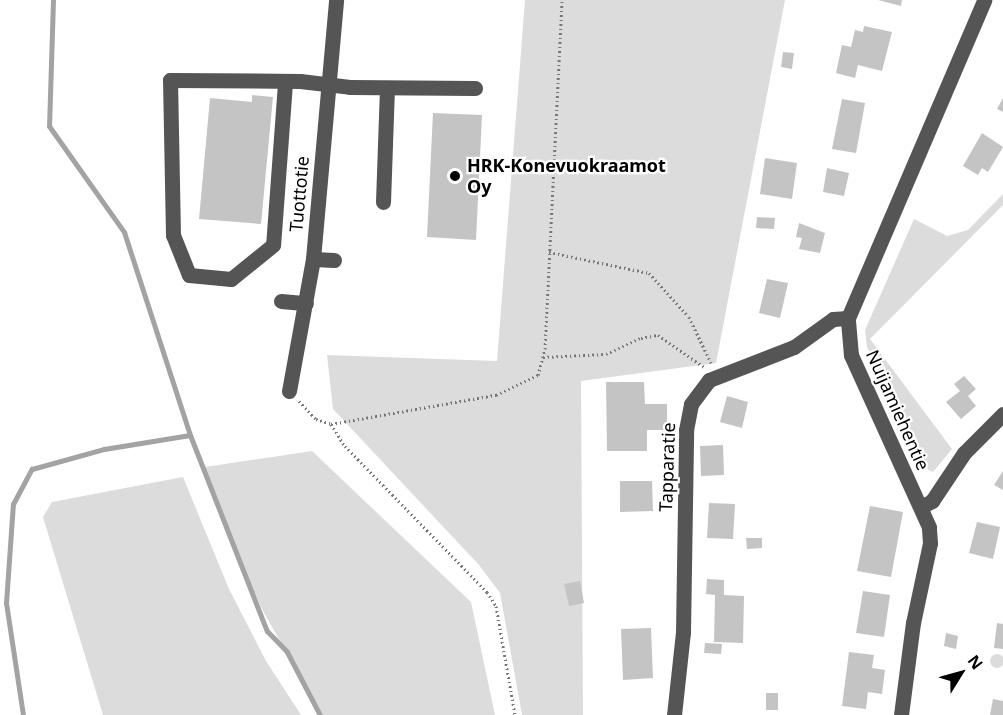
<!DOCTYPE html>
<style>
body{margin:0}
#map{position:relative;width:1003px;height:715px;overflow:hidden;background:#fff;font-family:"Noto Sans",sans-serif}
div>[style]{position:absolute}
.green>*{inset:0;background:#dcdcdc}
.round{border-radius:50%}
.stream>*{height:5px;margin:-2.5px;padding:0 2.5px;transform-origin:2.5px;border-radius:2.5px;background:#a3a3a3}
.building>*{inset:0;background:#c4c4c4}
.path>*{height:3px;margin-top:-1.5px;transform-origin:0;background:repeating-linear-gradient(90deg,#777 0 1.5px,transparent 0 4.5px)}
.minor>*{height:15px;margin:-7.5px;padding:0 7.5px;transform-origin:7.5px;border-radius:7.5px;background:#555}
.dots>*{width:16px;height:16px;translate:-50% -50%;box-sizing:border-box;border:3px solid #fff;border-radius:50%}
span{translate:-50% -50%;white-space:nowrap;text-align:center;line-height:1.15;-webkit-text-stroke:4.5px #fff;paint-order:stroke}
.poi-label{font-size:18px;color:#000;font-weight:700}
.left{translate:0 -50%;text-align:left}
.street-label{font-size:18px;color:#000}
.north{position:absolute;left:931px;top:643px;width:60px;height:60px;-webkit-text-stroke:4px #fff;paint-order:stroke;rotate:53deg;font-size:16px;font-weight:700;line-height:24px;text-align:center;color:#000}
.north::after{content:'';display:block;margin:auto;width:21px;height:27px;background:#000;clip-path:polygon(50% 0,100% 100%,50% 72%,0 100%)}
</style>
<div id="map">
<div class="green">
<i style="clip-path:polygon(525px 0,785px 0,716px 363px,581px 381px,583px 715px,522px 715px,500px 593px,479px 565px,333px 409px,327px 355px,497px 361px)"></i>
<i style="clip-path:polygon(1003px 194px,1003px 205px,870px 339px,952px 449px,933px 472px,928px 470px,867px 347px,865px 330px,914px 219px,947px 236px,968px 230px)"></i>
<i style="clip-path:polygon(312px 451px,471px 602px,495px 715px,321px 715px,262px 609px,223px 524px,205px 467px)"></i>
<i style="clip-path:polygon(183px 477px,229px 589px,266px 661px,301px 715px,103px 715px,43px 517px,52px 502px)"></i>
<i class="round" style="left:990px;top:654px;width:14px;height:14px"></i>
</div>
<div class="stream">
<i style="left:53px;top:0;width:126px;rotate:91.8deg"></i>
<i style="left:49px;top:126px;width:130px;rotate:54.7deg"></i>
<i style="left:124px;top:232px;width:213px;rotate:72deg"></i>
<i style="left:190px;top:435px;width:211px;rotate:68.6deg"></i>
<i style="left:267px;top:631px;width:29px;rotate:46deg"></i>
<i style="left:287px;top:652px;width:71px;rotate:62.4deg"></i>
<i style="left:23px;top:715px;width:113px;rotate:-98.6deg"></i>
<i style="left:6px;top:603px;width:99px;rotate:-86deg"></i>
<i style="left:13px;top:504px;width:40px;rotate:-62deg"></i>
<i style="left:32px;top:469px;width:75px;rotate:-15.5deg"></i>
<i style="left:104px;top:449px;width:87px;rotate:-9.2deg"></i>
</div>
<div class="building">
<i style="clip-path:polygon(878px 0,902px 0,901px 6px)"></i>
<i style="clip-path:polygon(864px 26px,892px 32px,882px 71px,858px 65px,855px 78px,836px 73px,842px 45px,851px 47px,855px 30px,863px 32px)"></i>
<i style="clip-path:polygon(783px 52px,794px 53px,792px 69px,781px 67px)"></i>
<i style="clip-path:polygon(252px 95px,273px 97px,261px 224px,199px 219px,210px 98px,252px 102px)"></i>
<i style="clip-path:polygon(1003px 98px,1003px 112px,997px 109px)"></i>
<i style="clip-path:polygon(842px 99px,865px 103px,856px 153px,832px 149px)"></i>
<i style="clip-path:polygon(433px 113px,482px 115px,476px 240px,427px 237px)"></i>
<i style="clip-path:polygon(982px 133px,1003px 147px,988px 172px,982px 168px,978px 175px,963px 166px)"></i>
<i style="clip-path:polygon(765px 158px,797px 163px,792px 199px,760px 194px)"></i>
<i style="clip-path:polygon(827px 168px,849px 173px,844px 196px,823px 192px)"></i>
<i style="clip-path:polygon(757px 217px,775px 218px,774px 229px,756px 228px)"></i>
<i style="clip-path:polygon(799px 223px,825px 233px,820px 253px,799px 249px,802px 238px,796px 237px)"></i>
<i style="clip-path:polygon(767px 279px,788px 283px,780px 318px,759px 313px)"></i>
<i style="clip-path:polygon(964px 376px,976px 389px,968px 396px,976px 406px,961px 419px,946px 402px,960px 391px,954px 384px)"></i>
<i style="clip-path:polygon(606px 382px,644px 382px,645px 404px,667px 404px,667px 430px,647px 430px,647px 451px,607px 451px)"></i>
<i style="clip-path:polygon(727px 396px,748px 402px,742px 428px,720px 422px)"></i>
<i style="clip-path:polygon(723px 445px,724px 475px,701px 476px,700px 446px)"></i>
<i style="clip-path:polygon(1003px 471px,1003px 490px,994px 485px)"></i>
<i style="clip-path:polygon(620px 481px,652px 481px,653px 511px,620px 512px)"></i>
<i style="clip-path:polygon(709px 503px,735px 504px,733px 539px,707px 538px)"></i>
<i style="clip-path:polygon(870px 506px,903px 512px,891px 577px,857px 571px)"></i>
<i style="clip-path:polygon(977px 522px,1000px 527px,993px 559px,969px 553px)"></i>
<i style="clip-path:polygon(746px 538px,762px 538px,762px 548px,747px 549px)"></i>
<i style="clip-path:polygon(707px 579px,724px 580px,724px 595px,744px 596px,743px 643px,714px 642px,715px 595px,706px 594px)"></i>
<i style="clip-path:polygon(580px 581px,584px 603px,569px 606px,564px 584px)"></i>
<i style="clip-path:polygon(863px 591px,890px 595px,884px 637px,856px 633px)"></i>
<i style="clip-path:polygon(997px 623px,1003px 624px,1003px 649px,994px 648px)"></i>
<i style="clip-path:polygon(651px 628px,653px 678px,623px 680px,621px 629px)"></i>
<i style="clip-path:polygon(946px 633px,958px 636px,956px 649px,944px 646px)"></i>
<i style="clip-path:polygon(705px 643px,722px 644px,721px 654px,704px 653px)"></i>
<i style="clip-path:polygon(849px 652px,874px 655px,872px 668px,885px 670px,882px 694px,868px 692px,866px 709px,842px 706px)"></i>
<i style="clip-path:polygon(766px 693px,778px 693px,778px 710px,766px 710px)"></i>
<i style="clip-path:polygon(993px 699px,1003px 701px,1003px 715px,990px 715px)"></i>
</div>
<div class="path">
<i style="left:549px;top:252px;width:102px;rotate:11.9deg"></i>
<i style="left:649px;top:273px;width:59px;rotate:47.7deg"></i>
<i style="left:689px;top:317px;width:51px;rotate:64.4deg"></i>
<i style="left:543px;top:357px;width:63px;rotate:-2.7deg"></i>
<i style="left:606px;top:354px;width:38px;rotate:-25deg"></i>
<i style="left:641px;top:338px;width:17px;rotate:-10deg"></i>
<i style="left:658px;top:335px;width:56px;rotate:34.8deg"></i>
<i style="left:299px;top:401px;width:25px;rotate:47deg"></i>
<i style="left:316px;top:419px;width:16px;rotate:18deg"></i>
<i style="left:331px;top:424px;width:26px;rotate:58deg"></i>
<i style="left:345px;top:446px;width:204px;rotate:45.8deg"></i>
<i style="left:487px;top:592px;width:17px;rotate:57deg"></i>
<i style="left:496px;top:606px;width:111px;rotate:80.1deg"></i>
<i style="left:331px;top:424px;width:168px;rotate:-10deg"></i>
<i style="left:496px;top:395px;width:47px;rotate:-25.5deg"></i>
<i style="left:538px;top:375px;width:27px;rotate:-75deg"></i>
<i style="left:545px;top:349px;width:349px;rotate:-87.2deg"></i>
</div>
<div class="minor">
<i style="left:285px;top:83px;width:162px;rotate:94.2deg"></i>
<i style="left:273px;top:245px;width:54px;rotate:141deg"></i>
<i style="left:231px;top:279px;width:42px;rotate:-174.6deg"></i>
<i style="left:189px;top:275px;width:43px;rotate:-111.8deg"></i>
<i style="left:173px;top:235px;width:155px;rotate:-91.1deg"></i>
<i style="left:170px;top:80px;width:130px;rotate:0.4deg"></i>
<i style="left:300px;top:81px;width:50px;rotate:6.8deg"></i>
<i style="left:350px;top:87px;width:125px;rotate:0.5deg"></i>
<i style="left:383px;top:202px;width:114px;rotate:-88deg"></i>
<i style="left:313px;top:259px;width:21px;rotate:3deg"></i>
<i style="left:281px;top:301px;width:25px;rotate:5deg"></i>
<i style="left:289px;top:391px;width:134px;rotate:-79.7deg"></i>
<i style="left:313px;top:259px;width:260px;rotate:-84.9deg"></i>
<i style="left:921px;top:507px;width:13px;rotate:-29deg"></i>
<i style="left:932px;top:501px;width:58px;rotate:-56.3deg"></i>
<i style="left:964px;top:453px;width:55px;rotate:-45deg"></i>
<i style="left:674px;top:715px;width:83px;rotate:-83.8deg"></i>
<i style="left:683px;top:632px;width:202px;rotate:-89.1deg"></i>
<i style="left:686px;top:430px;width:26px;rotate:-79deg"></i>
<i style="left:691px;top:404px;width:30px;rotate:-53deg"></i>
<i style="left:709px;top:380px;width:91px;rotate:-21.2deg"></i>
<i style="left:794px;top:347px;width:48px;rotate:-35.7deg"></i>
<i style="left:833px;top:319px;width:15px;rotate:-4deg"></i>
<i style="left:901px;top:715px;width:93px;rotate:-82.6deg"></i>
<i style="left:913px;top:623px;width:82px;rotate:-78deg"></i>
<i style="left:930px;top:543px;width:16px;rotate:-94deg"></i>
<i style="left:929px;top:527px;width:189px;rotate:-114.4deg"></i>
<i style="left:851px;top:355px;width:37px;rotate:-95deg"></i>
<i style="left:848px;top:318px;width:346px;rotate:-66.8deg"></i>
</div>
<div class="dots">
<i style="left:455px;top:176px;background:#000"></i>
</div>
<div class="poi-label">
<span class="left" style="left:467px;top:176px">HRK-Konevuokraamot<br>Oy</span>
</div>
<div class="street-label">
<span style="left:299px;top:194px;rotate:-85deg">Tuottotie</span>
<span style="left:898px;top:410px;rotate:66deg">Nuijamiehentie</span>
<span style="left:667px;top:467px;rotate:-88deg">Tapparatie</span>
</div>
<div class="north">N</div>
</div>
